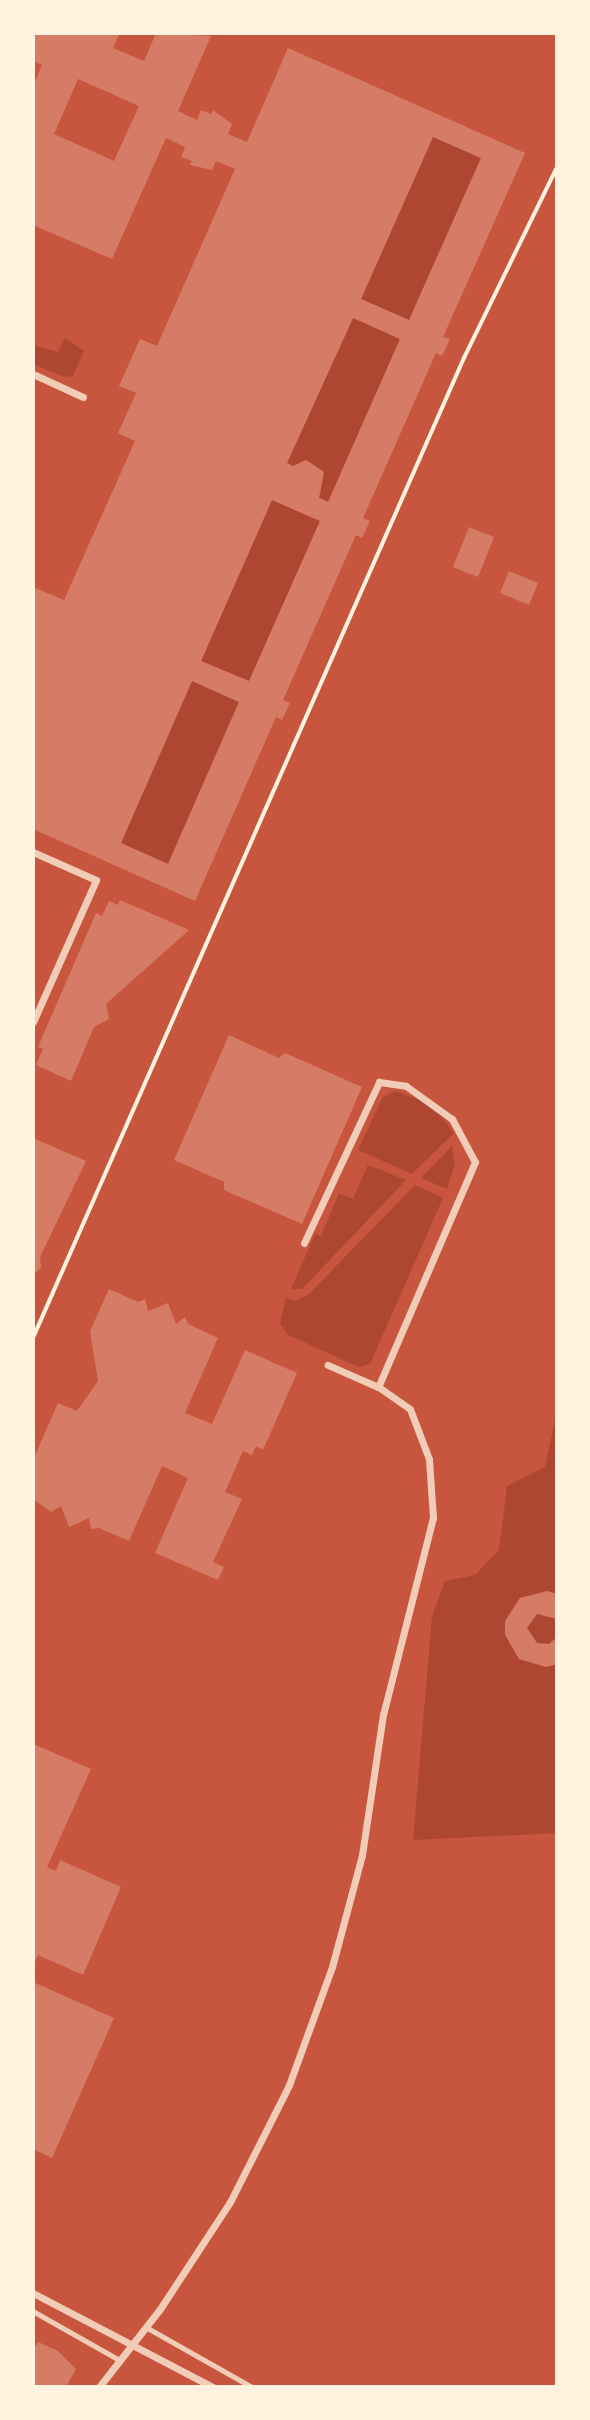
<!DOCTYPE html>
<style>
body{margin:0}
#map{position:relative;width:590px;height:2420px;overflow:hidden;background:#c8553d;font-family:"Archivo Narrow",sans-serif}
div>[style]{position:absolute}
.green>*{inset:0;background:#ae4732}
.building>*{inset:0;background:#d67c66}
.path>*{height:3.5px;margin:-1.75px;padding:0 1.75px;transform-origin:1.75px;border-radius:1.75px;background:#fff3e0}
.service>*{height:4.5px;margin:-2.25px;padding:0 2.25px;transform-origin:2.25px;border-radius:2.25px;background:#f1ccb7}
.minor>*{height:7px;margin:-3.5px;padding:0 3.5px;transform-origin:3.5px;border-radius:3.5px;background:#f1ccb7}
span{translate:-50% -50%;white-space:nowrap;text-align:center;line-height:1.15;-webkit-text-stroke:6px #fff3e0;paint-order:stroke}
.frame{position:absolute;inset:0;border:35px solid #fff3e0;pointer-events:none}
</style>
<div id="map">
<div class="green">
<i style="clip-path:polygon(433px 137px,481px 158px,409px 320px,361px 299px)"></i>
<i style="clip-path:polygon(353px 318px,400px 339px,328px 502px,319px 498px,324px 472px,306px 460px,293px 466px,287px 463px)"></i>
<i style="clip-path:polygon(65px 338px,84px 351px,73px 376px,64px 377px,33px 364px,33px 345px,58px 352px)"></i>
<i style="clip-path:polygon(272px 500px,320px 521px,249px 681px,201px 661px)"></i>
<i style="clip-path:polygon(192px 681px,239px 702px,168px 864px,121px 843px)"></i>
<i style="clip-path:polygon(395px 1091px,431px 1104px,454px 1133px,412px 1174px,358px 1150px,383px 1097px)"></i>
<i style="clip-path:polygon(452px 1146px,455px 1164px,447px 1189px,421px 1178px)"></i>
<i style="clip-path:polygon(368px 1165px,406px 1180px,302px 1289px,291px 1289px,315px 1234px,321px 1236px,339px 1193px,353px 1199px)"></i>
<i style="clip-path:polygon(415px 1185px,443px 1198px,370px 1364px,359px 1367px,288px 1335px,280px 1324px,286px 1298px,296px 1301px,309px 1294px)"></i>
<i style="clip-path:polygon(557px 1411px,557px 1833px,413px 1840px,432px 1617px,445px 1581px,475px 1575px,499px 1550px,507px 1486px,545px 1467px)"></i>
</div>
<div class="building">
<i style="clip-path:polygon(evenodd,33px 33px,120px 33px,113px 48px,144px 61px,156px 33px,211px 36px,178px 111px,197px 120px,201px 110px,211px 114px,213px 110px,232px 124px,228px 134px,247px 142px,288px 48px,525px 153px,443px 337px,450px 339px,442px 356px,436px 353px,363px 518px,370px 521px,362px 538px,356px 535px,283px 700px,290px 703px,282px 720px,276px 717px,195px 901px,33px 829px,33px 587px,64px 600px,135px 441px,118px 433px,136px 393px,119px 386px,140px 339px,157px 346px,235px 169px,216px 161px,212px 170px,190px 165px,192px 161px,181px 157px,185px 147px,166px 138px,112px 259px,33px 225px,33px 86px,42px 65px,33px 61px,33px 33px,78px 79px,139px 106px,114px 161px,54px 134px,78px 79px,33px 33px,433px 137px,481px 158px,409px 320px,361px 299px,433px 137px,33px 33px,353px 318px,400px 339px,328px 502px,319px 498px,324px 472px,306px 460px,293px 466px,287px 463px,353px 318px,33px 33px,272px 500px,320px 521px,249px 681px,201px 661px,272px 500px,33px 33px,192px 681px,239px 702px,168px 864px,121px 843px,192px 681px)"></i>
<i style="clip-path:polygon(469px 527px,494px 537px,478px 577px,453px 567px)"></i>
<i style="clip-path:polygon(509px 571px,538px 583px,529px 605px,500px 593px)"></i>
<i style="clip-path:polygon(120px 900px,189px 930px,106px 1004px,109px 1019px,94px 1027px,71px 1081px,36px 1065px,43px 1049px,38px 1047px,96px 913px,102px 916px,109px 901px,118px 905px)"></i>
<i style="clip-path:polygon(229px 1035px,279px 1058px,285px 1053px,362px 1087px,302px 1224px,224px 1190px,224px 1182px,174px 1160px)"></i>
<i style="clip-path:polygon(33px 1138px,86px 1161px,40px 1257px,41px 1268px,33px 1274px)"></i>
<i style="clip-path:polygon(109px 1289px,138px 1302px,145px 1299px,148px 1311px,168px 1303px,176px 1324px,185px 1317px,188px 1324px,218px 1338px,185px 1413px,212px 1424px,245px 1350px,297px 1373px,263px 1450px,256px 1446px,252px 1455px,243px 1451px,225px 1492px,242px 1499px,213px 1562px,224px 1567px,218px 1580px,155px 1553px,188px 1478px,162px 1466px,129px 1541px,99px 1528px,91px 1529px,89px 1518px,69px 1527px,61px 1506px,51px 1512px,33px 1499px,33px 1460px,58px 1403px,77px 1411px,98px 1381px,90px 1331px)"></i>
<i style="clip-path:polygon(547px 1591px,557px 1594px,557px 1619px,537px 1614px,527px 1628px,537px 1643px,549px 1644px,557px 1637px,557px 1664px,546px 1667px,519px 1659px,505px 1635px,505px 1621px,520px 1598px)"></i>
<i style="clip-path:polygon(33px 1744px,91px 1769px,47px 1867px,56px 1871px,60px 1860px,121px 1887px,83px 1975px,38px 1955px,33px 1967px)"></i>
<i style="clip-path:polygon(33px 1982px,114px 2018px,52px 2158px,33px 2149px)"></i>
<i style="clip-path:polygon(38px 2342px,58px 2351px,76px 2369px,66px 2387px,33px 2387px,33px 2350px)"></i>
</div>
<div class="path">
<i style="left:33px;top:1338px;width:1071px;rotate:-66.26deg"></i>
<i style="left:464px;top:358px;width:212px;rotate:-64deg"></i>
</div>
<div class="service">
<i style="left:33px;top:2311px;width:98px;rotate:29.5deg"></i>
<i style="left:146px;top:2327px;width:122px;rotate:29.5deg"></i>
</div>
<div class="minor">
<i style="left:33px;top:374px;width:55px;rotate:24.7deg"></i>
<i style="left:33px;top:852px;width:69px;rotate:24deg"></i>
<i style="left:96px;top:880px;width:155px;rotate:113.9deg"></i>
<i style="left:304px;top:1243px;width:178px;rotate:-65deg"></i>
<i style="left:379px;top:1082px;width:27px;rotate:8deg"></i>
<i style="left:406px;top:1086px;width:57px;rotate:35.7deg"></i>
<i style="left:452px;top:1119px;width:49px;rotate:61.9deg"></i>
<i style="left:475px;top:1162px;width:245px;rotate:113.3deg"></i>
<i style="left:33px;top:2293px;width:203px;rotate:27.6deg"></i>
<i style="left:99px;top:2387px;width:99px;rotate:-52deg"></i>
<i style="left:160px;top:2309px;width:128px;rotate:-56.8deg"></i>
<i style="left:230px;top:2202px;width:131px;rotate:-63.2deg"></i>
<i style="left:289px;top:2085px;width:126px;rotate:-70deg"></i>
<i style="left:332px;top:1967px;width:116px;rotate:-75deg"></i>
<i style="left:362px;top:1855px;width:142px;rotate:-81.5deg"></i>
<i style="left:383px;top:1715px;width:203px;rotate:-75.8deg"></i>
<i style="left:433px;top:1518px;width:59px;rotate:-93.9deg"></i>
<i style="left:429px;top:1459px;width:53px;rotate:-110.8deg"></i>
<i style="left:410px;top:1409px;width:39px;rotate:-145deg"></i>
<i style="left:378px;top:1387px;width:55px;rotate:-156.3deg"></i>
</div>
<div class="frame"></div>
</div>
